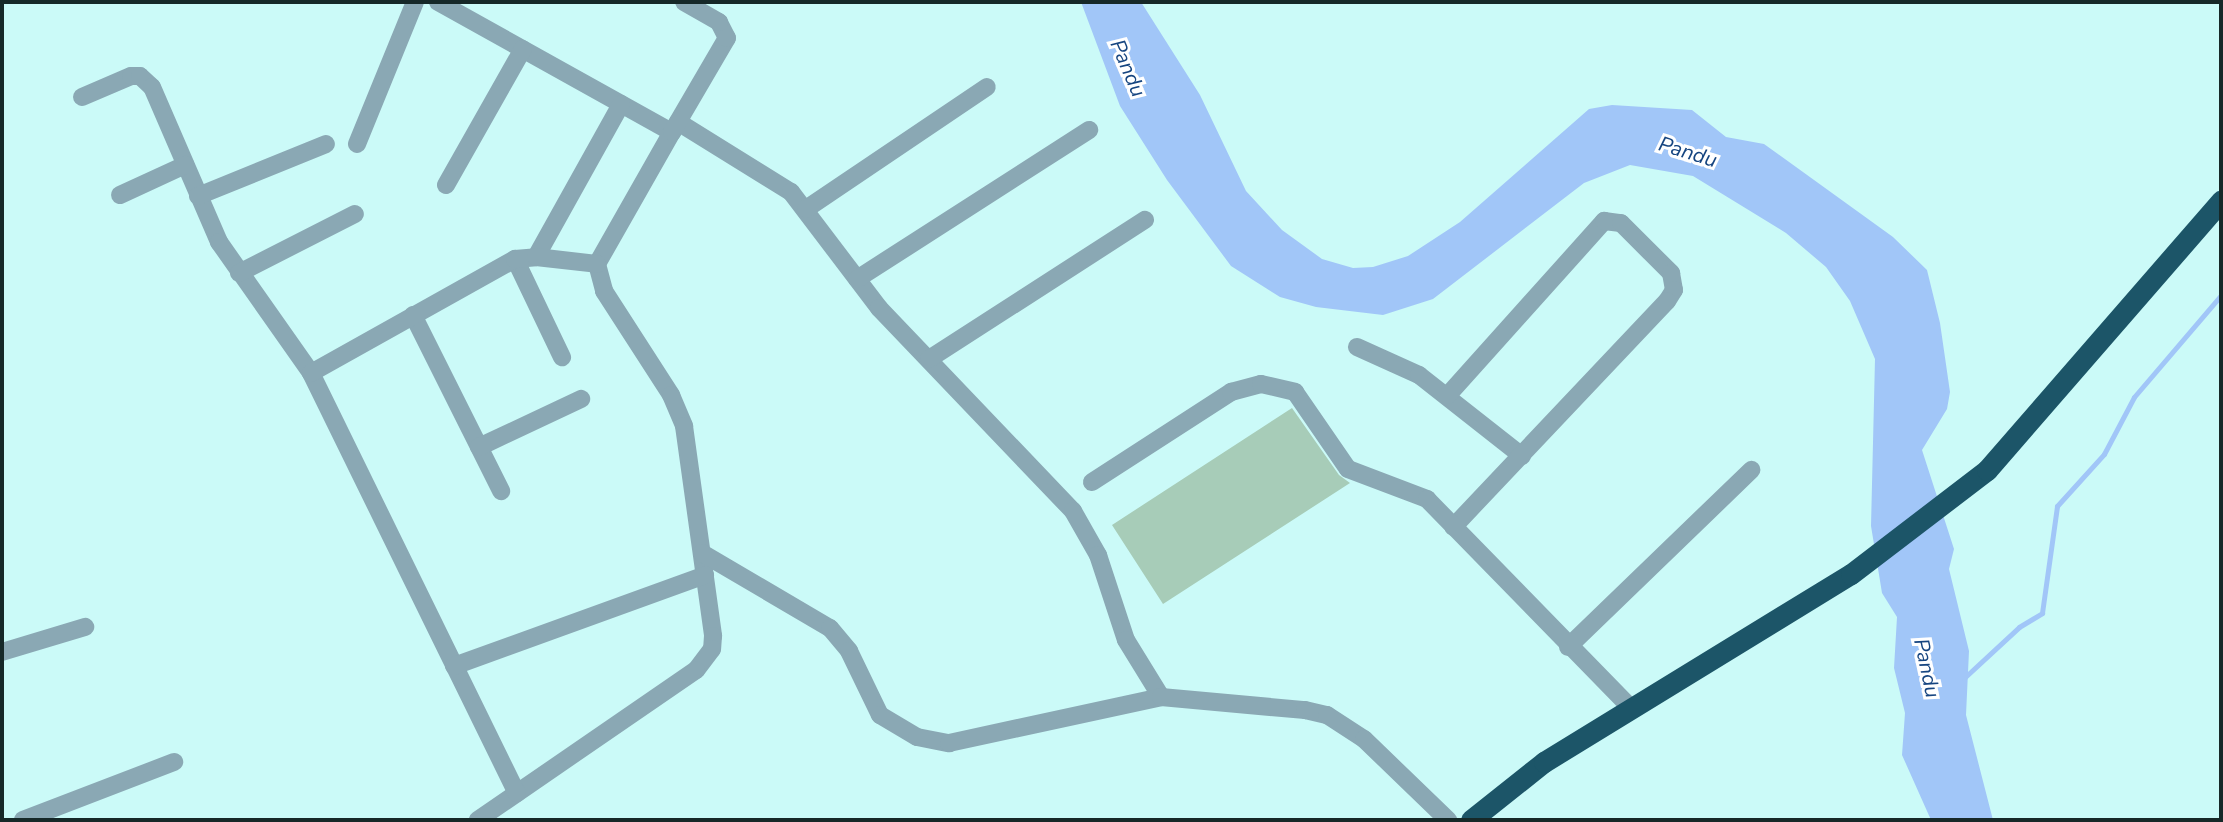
<!DOCTYPE html>
<style>
body{margin:0}
#map{position:relative;width:2223px;height:822px;overflow:hidden;background:#cbfaf8;font-family:"Nunito Sans",sans-serif}
div>[style]{position:absolute}
.water>*{inset:0;background:#a1c6f8}
.stream>*{height:5px;margin:-2.5px;padding:0 2.5px;transform-origin:2.5px;border-radius:2.5px;background:#a1c6f8}
.building>*{inset:0;background:#a7ccb8}
.street>*{height:18px;margin:-9px;padding:0 9px;transform-origin:9px;border-radius:9px;background:#8aa8b4}
.highway>*{height:21px;margin:-10.5px;padding:0 10.5px;transform-origin:10.5px;border-radius:10.5px;background:#1c5568}
span{translate:-50% -50%;white-space:nowrap;text-align:center;line-height:1.15;-webkit-text-stroke:6px #fff;paint-order:stroke}
.water-label{font-size:21px;color:#164580;font-style:italic}
.frame{position:absolute;inset:0;border:4px solid #162828;pointer-events:none}
</style>
<div id="map">
<div class="water">
<i style="clip-path:polygon(1081px 2px,1141px 2px,1200px 95px,1246px 191px,1282px 230px,1322px 259px,1353px 268px,1373px 267px,1408px 256px,1460px 222px,1589px 109px,1612px 105px,1692px 110px,1726px 137px,1764px 144px,1893px 237px,1927px 270px,1940px 323px,1950px 392px,1947px 409px,1922px 450px,1954px 549px,1949px 569px,1969px 651px,1966px 715px,1993px 820px,1931px 820px,1902px 755px,1905px 713px,1894px 668px,1897px 617px,1882px 593px,1871px 526px,1875px 359px,1850px 301px,1826px 267px,1786px 233px,1693px 176px,1630px 165px,1584px 183px,1433px 299px,1383px 315px,1316px 307px,1280px 297px,1231px 266px,1167px 180px,1120px 106px)"></i>
</div>
<div class="stream">
<i style="left:1964px;top:678px;width:75px;rotate:-42.8deg"></i>
<i style="left:2019px;top:627px;width:27px;rotate:-31deg"></i>
<i style="left:2042px;top:613px;width:108px;rotate:-82deg"></i>
<i style="left:2057px;top:506px;width:70px;rotate:-47.9deg"></i>
<i style="left:2104px;top:454px;width:64px;rotate:-62.2deg"></i>
<i style="left:2134px;top:397px;width:134px;rotate:-49.5deg"></i>
</div>
<div class="building">
<i style="clip-path:polygon(1292px 408px,1339px 475px,1350px 483px,1163px 604px,1112px 525px)"></i>
</div>
<div class="street">
<i style="left:438px;top:2px;width:268px;rotate:29.1deg"></i>
<i style="left:672px;top:132px;width:152px;rotate:119.6deg"></i>
<i style="left:597px;top:264px;width:28px;rotate:75deg"></i>
<i style="left:604px;top:291px;width:124px;rotate:57.2deg"></i>
<i style="left:671px;top:395px;width:34px;rotate:67deg"></i>
<i style="left:684px;top:426px;width:212px;rotate:82.1deg"></i>
<i style="left:713px;top:636px;width:13px;rotate:94deg"></i>
<i style="left:712px;top:649px;width:26px;rotate:127deg"></i>
<i style="left:696px;top:670px;width:265px;rotate:145.5deg"></i>
<i style="left:82px;top:97px;width:53px;rotate:-23.2deg"></i>
<i style="left:131px;top:76px;width:9px"></i>
<i style="left:140px;top:76px;width:16px;rotate:43deg"></i>
<i style="left:152px;top:87px;width:169px;rotate:66.6deg"></i>
<i style="left:219px;top:242px;width:160px;rotate:54.9deg"></i>
<i style="left:311px;top:373px;width:468px;rotate:63.9deg"></i>
<i style="left:678px;top:122px;width:133px;rotate:31.8deg"></i>
<i style="left:791px;top:192px;width:146px;rotate:52.8deg"></i>
<i style="left:879px;top:308px;width:281px;rotate:46.3deg"></i>
<i style="left:1073px;top:511px;width:51px;rotate:60.4deg"></i>
<i style="left:1098px;top:555px;width:89px;rotate:71.8deg"></i>
<i style="left:1126px;top:640px;width:67px;rotate:58.4deg"></i>
<i style="left:672px;top:132px;width:109px;rotate:-59.7deg"></i>
<i style="left:727px;top:38px;width:18px;rotate:-117deg"></i>
<i style="left:719px;top:22px;width:40px;rotate:-150.3deg"></i>
<i style="left:357px;top:144px;width:153px;rotate:-67.8deg"></i>
<i style="left:446px;top:185px;width:156px;rotate:-60.5deg"></i>
<i style="left:120px;top:195px;width:72px;rotate:-24.8deg"></i>
<i style="left:198px;top:196px;width:138px;rotate:-22.1deg"></i>
<i style="left:806px;top:209px;width:218px;rotate:-34deg"></i>
<i style="left:536px;top:257px;width:175px;rotate:-60.9deg"></i>
<i style="left:515px;top:259px;width:109px;rotate:64.4deg"></i>
<i style="left:239px;top:273px;width:130px;rotate:-27deg"></i>
<i style="left:857px;top:279px;width:276px;rotate:-32.7deg"></i>
<i style="left:413px;top:315px;width:197px;rotate:63.4deg"></i>
<i style="left:1357px;top:347px;width:68px;rotate:24.3deg"></i>
<i style="left:1419px;top:375px;width:131px;rotate:38.2deg"></i>
<i style="left:929px;top:359px;width:257px;rotate:-32.8deg"></i>
<i style="left:311px;top:373px;width:234px;rotate:-29.2deg"></i>
<i style="left:515px;top:259px;width:21px;rotate:-5deg"></i>
<i style="left:536px;top:257px;width:61px;rotate:6.5deg"></i>
<i style="left:1448px;top:395px;width:234px;rotate:-48.1deg"></i>
<i style="left:1604px;top:221px;width:17px;rotate:7deg"></i>
<i style="left:1621px;top:223px;width:71px;rotate:45deg"></i>
<i style="left:1671px;top:273px;width:17px;rotate:80deg"></i>
<i style="left:1674px;top:290px;width:13px;rotate:122deg"></i>
<i style="left:1667px;top:301px;width:311px;rotate:133.4deg"></i>
<i style="left:479px;top:447px;width:113px;rotate:-25.2deg"></i>
<i style="left:1092px;top:482px;width:166px;rotate:-32.9deg"></i>
<i style="left:1231px;top:392px;width:31px;rotate:-15deg"></i>
<i style="left:1261px;top:384px;width:35px;rotate:13deg"></i>
<i style="left:1295px;top:392px;width:93px;rotate:55.5deg"></i>
<i style="left:1348px;top:469px;width:85px;rotate:20.8deg"></i>
<i style="left:1427px;top:499px;width:291px;rotate:45.7deg"></i>
<i style="left:702px;top:553px;width:148px;rotate:30.4deg"></i>
<i style="left:830px;top:628px;width:30px;rotate:50deg"></i>
<i style="left:849px;top:651px;width:71px;rotate:64.2deg"></i>
<i style="left:880px;top:715px;width:43px;rotate:30.7deg"></i>
<i style="left:917px;top:737px;width:33px;rotate:11deg"></i>
<i style="left:949px;top:743px;width:217px;rotate:-12.2deg"></i>
<i style="left:1161px;top:697px;width:145px;rotate:5.2deg"></i>
<i style="left:1305px;top:710px;width:23px;rotate:13deg"></i>
<i style="left:1327px;top:715px;width:44px;rotate:33deg"></i>
<i style="left:1364px;top:739px;width:117px;rotate:44deg"></i>
<i style="left:1568px;top:647px;width:255px;rotate:-44deg"></i>
<i style="left:2px;top:652px;width:87px;rotate:-16.8deg"></i>
<i style="left:454px;top:666px;width:267px;rotate:-19.9deg"></i>
<i style="left:23px;top:820px;width:162px;rotate:-21deg"></i>
</div>
<div class="highway">
<i style="left:1471px;top:820px;width:93px;rotate:-38.5deg"></i>
<i style="left:1544px;top:762px;width:360px;rotate:-31.5deg"></i>
<i style="left:1851px;top:574px;width:171px;rotate:-37.4deg"></i>
<i style="left:1987px;top:470px;width:357px;rotate:-49deg"></i>
</div>
<div class="water-label">
<span style="left:1128px;top:68px;rotate:67deg">Pandu</span>
<span style="left:1688px;top:152px;rotate:17deg">Pandu</span>
<span style="left:1927px;top:668px;rotate:78deg">Pandu</span>
</div>
<div class="frame"></div>
</div>
